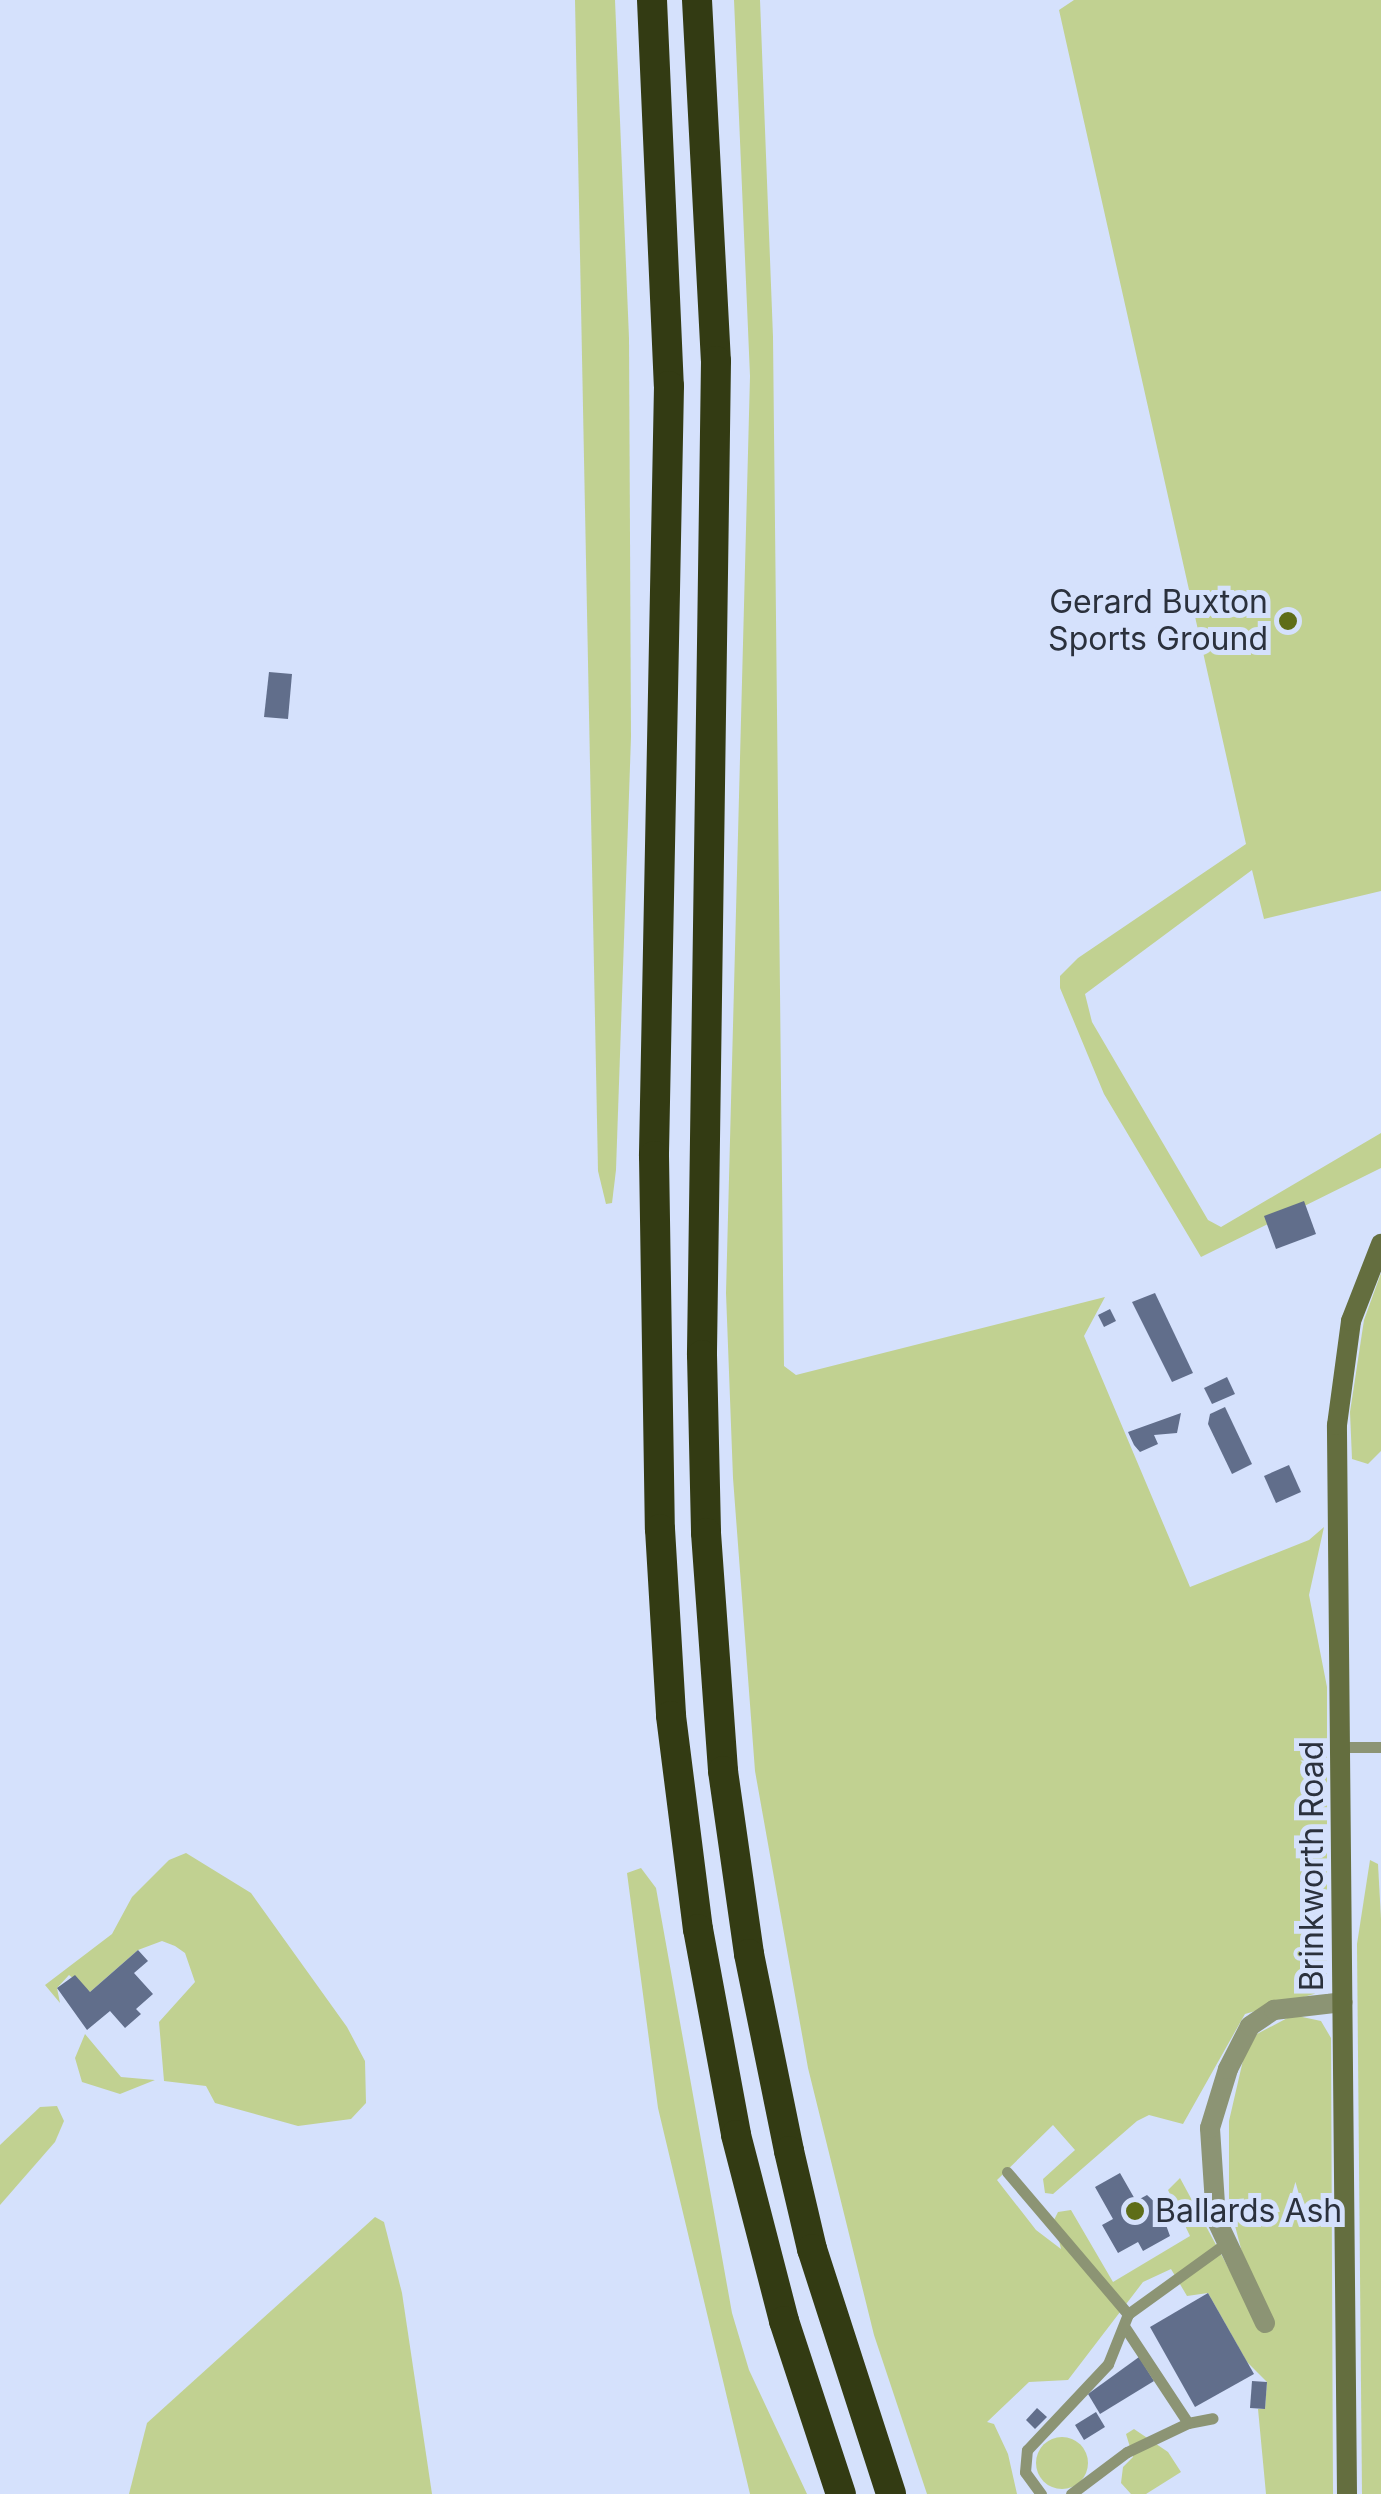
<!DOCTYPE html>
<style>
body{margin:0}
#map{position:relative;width:1381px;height:2494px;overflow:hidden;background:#d5e1fc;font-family:Inter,sans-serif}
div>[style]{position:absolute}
.green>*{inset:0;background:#c1d191}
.round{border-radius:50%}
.building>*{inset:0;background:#616e8b}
.service>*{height:11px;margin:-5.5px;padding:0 5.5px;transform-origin:5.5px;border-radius:5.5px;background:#8c9474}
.minor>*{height:20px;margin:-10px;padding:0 10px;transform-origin:10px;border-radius:10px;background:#8c9474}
.secondary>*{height:20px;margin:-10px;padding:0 10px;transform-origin:10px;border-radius:10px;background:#646e3f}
.motorway>*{height:30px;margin:-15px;padding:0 15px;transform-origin:15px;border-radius:15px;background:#333b13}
.dots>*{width:28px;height:28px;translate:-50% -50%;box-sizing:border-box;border:5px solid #d5e1fc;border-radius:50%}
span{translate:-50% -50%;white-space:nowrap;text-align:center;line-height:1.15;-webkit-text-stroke:10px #d5e1fc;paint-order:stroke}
.poi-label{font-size:32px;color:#2b313d}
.right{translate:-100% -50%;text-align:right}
.left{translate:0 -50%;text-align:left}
.street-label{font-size:32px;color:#2b313d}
</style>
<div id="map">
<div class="green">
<i style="clip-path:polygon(575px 0,615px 0,629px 338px,631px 737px,616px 1170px,612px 1203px,606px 1204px,598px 1171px)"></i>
<i style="clip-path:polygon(734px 0,760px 0,773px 337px,784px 1366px,796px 1375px,1105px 1297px,1084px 1336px,1190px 1587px,1309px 1540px,1324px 1527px,1309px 1595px,1327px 1687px,1327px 1982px,1314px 1994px,1245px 2014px,1183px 2124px,1149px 2115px,1137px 2121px,1053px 2194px,1045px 2193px,1043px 2179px,1075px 2150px,1053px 2125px,997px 2180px,1036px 2230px,1061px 2249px,1054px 2220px,1058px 2212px,1071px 2210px,1113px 2282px,1190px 2236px,1168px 2190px,1180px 2178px,1263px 2332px,1229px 2203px,1229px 2121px,1244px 2056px,1257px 2034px,1293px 2015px,1321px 2021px,1331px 2038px,1333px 2494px,1266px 2494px,1258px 2409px,1265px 2409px,1267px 2382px,1247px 2362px,1208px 2293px,1187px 2296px,1171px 2269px,1143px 2282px,1068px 2380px,1029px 2382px,987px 2422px,994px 2424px,1008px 2454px,1017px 2494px,927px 2494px,874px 2335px,808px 2068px,755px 1771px,733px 1478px,726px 1293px,750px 376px)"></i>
<i style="clip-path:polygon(1074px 0,1381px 0,1381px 891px,1264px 919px,1252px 870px,1085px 994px,1092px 1022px,1208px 1220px,1221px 1227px,1381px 1133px,1381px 1168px,1201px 1257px,1104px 1094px,1060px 988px,1060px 976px,1078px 958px,1246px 844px,1059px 10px)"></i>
<i style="clip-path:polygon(1381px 1273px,1381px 1451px,1368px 1464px,1352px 1459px,1350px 1412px,1364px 1320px)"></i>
<i style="clip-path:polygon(186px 1853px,251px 1893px,347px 2027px,365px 2061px,366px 2103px,351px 2119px,298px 2126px,215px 2103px,206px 2086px,164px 2081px,159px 2022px,195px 1982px,185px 1953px,175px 1946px,162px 1941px,138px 1950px,90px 1992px,69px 1975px,57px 1988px,60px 2003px,45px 1985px,112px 1934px,132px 1897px,169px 1860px)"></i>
<i style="clip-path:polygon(1370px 1860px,1378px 1864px,1381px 1919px,1381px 2494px,1362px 2494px,1357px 1944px)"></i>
<i style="clip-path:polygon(641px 1868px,656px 1888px,732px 2313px,749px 2370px,807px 2494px,750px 2494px,658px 2108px,627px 1873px)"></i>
<i style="clip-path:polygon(85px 2034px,121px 2077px,155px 2080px,120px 2094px,82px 2082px,75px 2058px)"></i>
<i style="clip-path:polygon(57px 2106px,64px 2121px,55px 2142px,0 2205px,0 2145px,40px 2107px)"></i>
<i style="clip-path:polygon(375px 2217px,384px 2222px,402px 2293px,432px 2494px,129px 2494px,147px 2423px)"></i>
<i style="clip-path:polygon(1134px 2429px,1168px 2452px,1181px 2472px,1146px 2494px,1131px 2494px,1121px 2483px,1123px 2467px,1133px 2457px,1126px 2434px)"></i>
<i class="round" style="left:1036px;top:2437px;width:52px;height:52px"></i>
</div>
<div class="building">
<i style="clip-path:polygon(269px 672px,292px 674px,288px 719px,264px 717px)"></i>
<i style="clip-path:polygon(1304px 1201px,1316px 1234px,1276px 1249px,1264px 1216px)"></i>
<i style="clip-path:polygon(1155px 1293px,1193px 1373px,1172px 1382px,1132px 1302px)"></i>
<i style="clip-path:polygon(1110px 1309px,1116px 1321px,1104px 1327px,1098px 1315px)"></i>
<i style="clip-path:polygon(1227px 1377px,1235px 1394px,1212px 1404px,1204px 1388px)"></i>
<i style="clip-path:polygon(1225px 1407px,1252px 1464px,1232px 1474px,1208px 1424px,1210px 1414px)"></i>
<i style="clip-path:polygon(1181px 1413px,1177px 1433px,1154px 1435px,1158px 1444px,1140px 1452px,1134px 1445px,1128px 1432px)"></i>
<i style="clip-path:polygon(1289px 1465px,1301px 1492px,1276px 1503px,1264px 1476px)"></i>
<i style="clip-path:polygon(138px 1950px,148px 1961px,134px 1973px,153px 1994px,136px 2009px,141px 2014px,125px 2028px,110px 2011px,87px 2030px,57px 1988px,75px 1975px,90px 1992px)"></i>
<i style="clip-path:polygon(1120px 2173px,1136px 2201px,1147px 2195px,1159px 2206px,1170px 2236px,1143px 2251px,1138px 2242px,1118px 2253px,1102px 2225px,1113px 2219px,1095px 2187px)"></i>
<i style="clip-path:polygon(1208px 2293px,1254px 2374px,1195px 2407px,1150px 2327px)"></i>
<i style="clip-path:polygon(1139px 2357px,1154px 2381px,1100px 2414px,1088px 2394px)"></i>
<i style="clip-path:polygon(1252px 2381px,1267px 2382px,1265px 2409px,1250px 2408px)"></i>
<i style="clip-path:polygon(1037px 2408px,1047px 2417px,1035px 2429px,1026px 2420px)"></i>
<i style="clip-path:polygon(1096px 2412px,1105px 2427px,1084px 2440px,1075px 2425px)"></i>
</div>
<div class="service">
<i style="left:1341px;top:1747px;width:40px"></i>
<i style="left:1007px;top:2172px;width:187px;rotate:49.6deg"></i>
<i style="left:1124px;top:2326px;width:116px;rotate:56.6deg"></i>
<i style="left:1188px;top:2423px;width:25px;rotate:-11deg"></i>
<i style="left:1041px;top:2494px;width:27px;rotate:-126deg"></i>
<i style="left:1025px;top:2472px;width:22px;rotate:-85deg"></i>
<i style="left:1027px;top:2450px;width:118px;rotate:-46.7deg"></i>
<i style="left:1108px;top:2364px;width:54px;rotate:-68.2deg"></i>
<i style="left:1128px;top:2314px;width:120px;rotate:-35.8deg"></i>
<i style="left:1071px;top:2494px;width:70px;rotate:-36.9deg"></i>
<i style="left:1127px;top:2452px;width:68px;rotate:-25.4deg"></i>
</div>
<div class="minor">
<i style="left:1265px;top:2323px;width:115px;rotate:-115.2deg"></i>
<i style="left:1216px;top:2219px;width:91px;rotate:-93.8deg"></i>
<i style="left:1210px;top:2128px;width:62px;rotate:-73deg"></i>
<i style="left:1228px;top:2069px;width:48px;rotate:-62.9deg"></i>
<i style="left:1250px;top:2026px;width:29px;rotate:-34deg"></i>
<i style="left:1274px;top:2010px;width:69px;rotate:-6.6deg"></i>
</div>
<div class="secondary">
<i style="left:1347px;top:2494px;width:1069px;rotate:-90.54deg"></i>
<i style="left:1337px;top:1425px;width:105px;rotate:-82.3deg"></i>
<i style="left:1351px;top:1321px;width:83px;rotate:-68.7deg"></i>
</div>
<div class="motorway">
<i style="left:652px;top:0;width:386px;rotate:87.5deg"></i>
<i style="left:669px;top:386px;width:770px;rotate:91.12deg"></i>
<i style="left:654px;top:1156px;width:373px;rotate:89.1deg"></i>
<i style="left:660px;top:1529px;width:187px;rotate:86.6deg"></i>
<i style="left:671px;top:1716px;width:215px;rotate:82.8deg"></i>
<i style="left:698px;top:1929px;width:209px;rotate:79.5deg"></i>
<i style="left:736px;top:2135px;width:192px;rotate:75.5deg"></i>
<i style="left:784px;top:2321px;width:182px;rotate:71.8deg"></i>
<i style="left:697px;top:0;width:361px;rotate:87deg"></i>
<i style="left:716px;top:361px;width:994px;rotate:90.81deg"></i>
<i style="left:702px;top:1355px;width:178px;rotate:88.7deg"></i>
<i style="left:706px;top:1533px;width:239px;rotate:85.9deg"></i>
<i style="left:723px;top:1771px;width:185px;rotate:81.9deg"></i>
<i style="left:749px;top:1954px;width:201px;rotate:78.5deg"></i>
<i style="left:789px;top:2151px;width:101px;rotate:76.8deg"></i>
<i style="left:812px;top:2249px;width:257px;rotate:72.1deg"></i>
</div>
<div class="dots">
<i style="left:1288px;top:621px;background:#5e6d18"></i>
<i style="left:1135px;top:2211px;background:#5e6d18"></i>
</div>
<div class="poi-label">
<span class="right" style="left:1268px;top:621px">Gerard Buxton<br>Sports Ground</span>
<span class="left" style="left:1155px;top:2211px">Ballards Ash</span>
</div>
<div class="street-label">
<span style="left:1312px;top:1866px;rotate:-90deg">Brinkworth Road</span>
</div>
</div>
